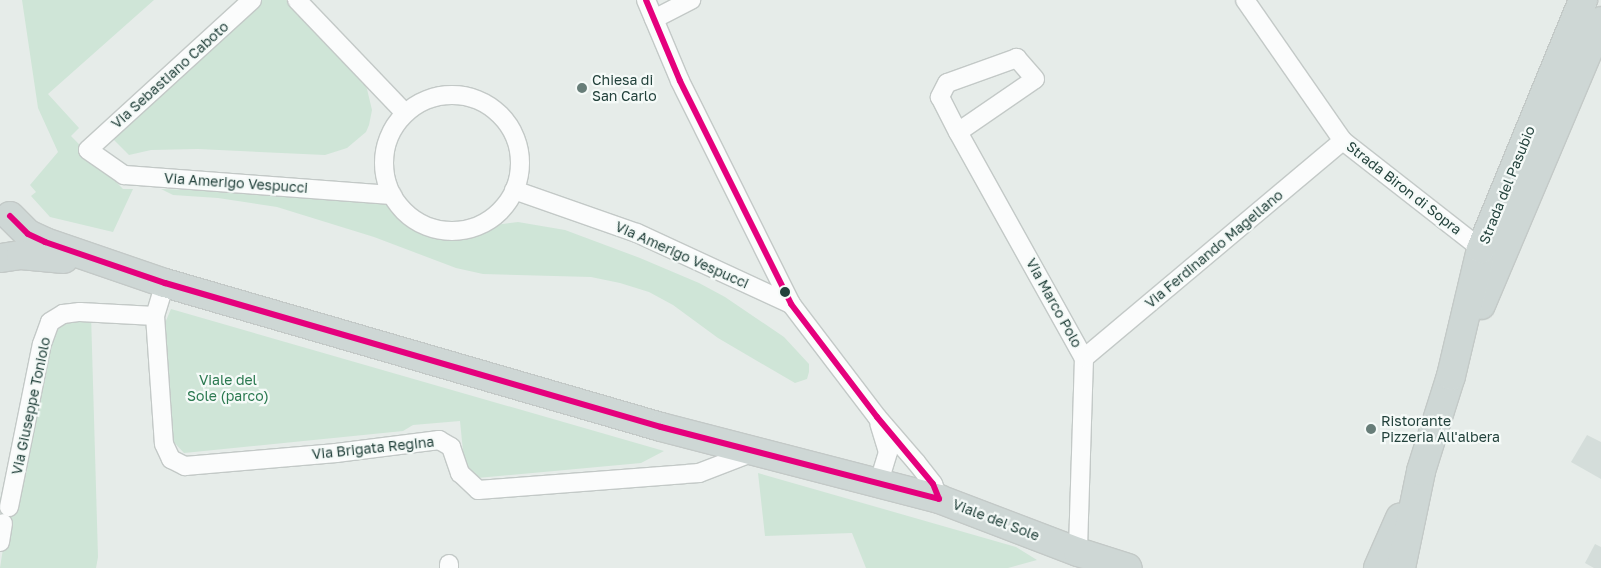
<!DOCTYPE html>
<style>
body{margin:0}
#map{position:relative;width:1601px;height:568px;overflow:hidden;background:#e6ece9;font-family:"Golos Text",sans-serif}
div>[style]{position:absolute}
.built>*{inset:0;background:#d4ddda}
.green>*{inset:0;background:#cfe5d7}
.roads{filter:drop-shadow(1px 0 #c3c9c7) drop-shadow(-1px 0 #c3c9c7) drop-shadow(0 1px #c3c9c7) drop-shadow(0 -1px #c3c9c7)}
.street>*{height:18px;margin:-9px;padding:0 9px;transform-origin:9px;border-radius:9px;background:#fbfcfc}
.street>.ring{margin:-9px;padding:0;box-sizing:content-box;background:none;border:18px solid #fbfcfc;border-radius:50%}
.primary>*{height:28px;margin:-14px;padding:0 14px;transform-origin:14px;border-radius:14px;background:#ced7d5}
.bus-1>*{height:6px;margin:-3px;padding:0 3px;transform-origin:3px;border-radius:3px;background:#e5007d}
.dots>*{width:14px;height:14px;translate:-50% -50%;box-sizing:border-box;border:2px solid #f5faf8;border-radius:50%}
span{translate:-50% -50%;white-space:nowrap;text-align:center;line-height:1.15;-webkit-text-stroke:4.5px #f5faf8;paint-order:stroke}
.street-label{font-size:14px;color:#22413b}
.poi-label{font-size:14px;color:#22413b}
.left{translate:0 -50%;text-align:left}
.park-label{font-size:14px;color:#2b7950}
</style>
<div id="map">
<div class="built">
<i style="clip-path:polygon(1587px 435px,1601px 442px,1601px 479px,1571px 462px)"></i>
<i style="clip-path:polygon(1595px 544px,1601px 547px,1601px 568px,1594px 568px,1585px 563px)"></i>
</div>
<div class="green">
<i style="clip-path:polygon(22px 0,154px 0,48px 94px,79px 128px,71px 136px,123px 189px,133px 189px,113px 232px,50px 217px,31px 196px,36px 192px,30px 185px,58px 152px,38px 108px)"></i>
<i style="clip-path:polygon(253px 0,286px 0,342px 60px,359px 73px,367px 89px,372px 110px,369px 125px,366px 132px,347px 148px,325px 155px,198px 149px,151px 150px,129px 155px,106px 132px)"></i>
<i style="clip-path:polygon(161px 189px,360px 195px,386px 204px,398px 211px,422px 235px,518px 222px,565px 230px,640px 258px,699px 283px,725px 297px,784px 337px,809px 364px,809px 372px,807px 379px,795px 383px,718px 338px,673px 305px,649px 292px,620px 283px,591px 277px,483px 274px,456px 268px,374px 237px,277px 207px,218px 198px,173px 195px)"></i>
<i style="clip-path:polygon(171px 309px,664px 451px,641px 463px,477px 478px,465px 471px,460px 421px,413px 425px,403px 431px,184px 453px,170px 438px,165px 323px)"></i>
<i style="clip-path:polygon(91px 314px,98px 557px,96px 568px,0 568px,35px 342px,44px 323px)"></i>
<i style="clip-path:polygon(758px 473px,1016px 547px,1037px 560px,1008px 568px,866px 568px,852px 533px,765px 536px)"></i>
</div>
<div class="roads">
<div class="street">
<i style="left:252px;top:0;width:222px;rotate:137.6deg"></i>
<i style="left:88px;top:150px;width:44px;rotate:34.8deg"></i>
<i style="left:124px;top:175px;width:269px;rotate:4.3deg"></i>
<i style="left:297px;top:0;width:156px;rotate:46.3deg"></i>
<i style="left:646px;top:0;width:88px;rotate:67.2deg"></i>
<i style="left:680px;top:81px;width:249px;rotate:63.5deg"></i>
<i style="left:791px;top:304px;width:142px;rotate:52.7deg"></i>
<i style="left:877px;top:417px;width:60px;rotate:49.1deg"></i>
<i style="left:916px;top:462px;width:28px;rotate:52deg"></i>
<i style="left:933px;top:484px;width:16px;rotate:68deg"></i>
<i style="left:1245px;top:0;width:172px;rotate:55.2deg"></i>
<i style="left:1343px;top:141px;width:175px;rotate:38deg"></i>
<i style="left:654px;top:19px;width:42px;rotate:-27.2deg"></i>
<i class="ring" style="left:384px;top:95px;width:118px;height:118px"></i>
<i style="left:958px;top:132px;width:93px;rotate:-34.5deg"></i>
<i style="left:1035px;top:79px;width:28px;rotate:-131deg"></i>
<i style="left:1017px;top:58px;width:74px;rotate:160.3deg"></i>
<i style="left:947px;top:83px;width:16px;rotate:117deg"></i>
<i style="left:940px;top:97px;width:39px;rotate:63deg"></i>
<i style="left:958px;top:132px;width:259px;rotate:60.9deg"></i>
<i style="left:1084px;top:358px;width:194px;rotate:91.8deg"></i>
<i style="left:514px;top:190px;width:130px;rotate:19.3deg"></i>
<i style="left:637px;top:233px;width:170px;rotate:24.8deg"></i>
<i style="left:165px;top:283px;width:34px;rotate:107deg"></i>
<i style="left:155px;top:316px;width:128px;rotate:86deg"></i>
<i style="left:164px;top:444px;width:17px;rotate:65deg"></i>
<i style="left:171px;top:459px;width:16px;rotate:27deg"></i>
<i style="left:185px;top:466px;width:152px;rotate:-4.9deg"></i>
<i style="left:336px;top:453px;width:104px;rotate:-7.2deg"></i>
<i style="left:439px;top:440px;width:14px;rotate:30deg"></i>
<i style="left:451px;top:447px;width:28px;rotate:71deg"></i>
<i style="left:460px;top:473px;width:25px;rotate:43deg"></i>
<i style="left:478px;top:490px;width:222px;rotate:-4.4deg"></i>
<i style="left:699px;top:473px;width:59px;rotate:-20.9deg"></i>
<i style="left:1084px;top:358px;width:338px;rotate:-40deg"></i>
<i style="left:878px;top:485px;width:34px;rotate:-73deg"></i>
<i style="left:888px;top:452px;width:30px;rotate:-107deg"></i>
<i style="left:9px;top:507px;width:166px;rotate:-78.6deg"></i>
<i style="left:42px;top:344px;width:23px;rotate:-70deg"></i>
<i style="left:50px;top:322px;width:15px;rotate:-32deg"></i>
<i style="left:63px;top:314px;width:17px;rotate:-7deg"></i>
<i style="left:80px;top:312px;width:75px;rotate:3.1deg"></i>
<i style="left:0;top:542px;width:19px;rotate:-81deg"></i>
<i style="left:449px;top:564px;width:4px;rotate:90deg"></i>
</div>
<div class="primary">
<i style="left:10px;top:216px;width:25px;rotate:45deg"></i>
<i style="left:28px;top:234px;width:19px;rotate:25deg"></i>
<i style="left:45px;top:242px;width:127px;rotate:18.9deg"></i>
<i style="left:165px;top:283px;width:516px;rotate:16.19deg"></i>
<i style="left:661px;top:427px;width:287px;rotate:14.5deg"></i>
<i style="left:939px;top:499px;width:149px;rotate:20.9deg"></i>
<i style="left:1078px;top:552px;width:52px;rotate:17.7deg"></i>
<i style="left:1px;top:258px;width:20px;rotate:-9deg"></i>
<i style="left:21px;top:255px;width:43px;rotate:5.3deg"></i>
<i style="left:1481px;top:305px;width:308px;rotate:-67.1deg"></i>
<i style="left:1378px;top:568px;width:55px;rotate:-66.3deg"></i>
<i style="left:1401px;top:568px;width:99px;rotate:-78.3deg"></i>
<i style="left:1421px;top:471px;width:100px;rotate:-72.5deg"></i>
<i style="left:1451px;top:376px;width:130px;rotate:-76.7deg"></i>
<i style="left:1481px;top:249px;width:269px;rotate:-67.7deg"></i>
</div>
</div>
<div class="bus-1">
<i style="left:646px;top:0;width:88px;rotate:67.2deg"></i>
<i style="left:680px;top:81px;width:249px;rotate:63.5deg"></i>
<i style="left:791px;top:304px;width:142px;rotate:52.7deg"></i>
<i style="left:877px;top:417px;width:87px;rotate:50.1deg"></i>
<i style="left:933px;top:484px;width:16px;rotate:68deg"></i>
<i style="left:10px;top:216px;width:25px;rotate:45deg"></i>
<i style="left:28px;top:234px;width:19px;rotate:25deg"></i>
<i style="left:45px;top:242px;width:127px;rotate:18.9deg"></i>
<i style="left:165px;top:283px;width:516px;rotate:16.19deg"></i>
<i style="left:661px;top:427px;width:287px;rotate:14.5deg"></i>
</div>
<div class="dots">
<i style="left:582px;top:88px;background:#677d78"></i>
<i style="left:785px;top:292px;background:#22413b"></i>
<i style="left:1371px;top:429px;background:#677d78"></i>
</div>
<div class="street-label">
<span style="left:170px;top:75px;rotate:-42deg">Via Sebastiano Caboto</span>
<span style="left:236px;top:183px;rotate:4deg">Via Amerigo Vespucci</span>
<span style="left:1507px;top:185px;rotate:-68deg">Strada del Pasubio</span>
<span style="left:1404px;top:188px;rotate:38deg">Strada Biron di Sopra</span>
<span style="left:1214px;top:249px;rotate:-40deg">Via Ferdinando Magellano</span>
<span style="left:682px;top:255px;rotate:24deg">Via Amerigo Vespucci</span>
<span style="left:1054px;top:303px;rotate:61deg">Via Marco Polo</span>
<span style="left:31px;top:406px;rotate:-78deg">Via Giuseppe Toniolo</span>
<span style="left:373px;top:448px;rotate:-6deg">Via Brigata Regina</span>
<span style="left:996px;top:520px;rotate:21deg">Viale del Sole</span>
</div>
<div class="poi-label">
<span class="left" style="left:592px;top:88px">Chiesa di<br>San Carlo</span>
<span class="left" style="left:1381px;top:429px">Ristorante<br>Pizzeria All'albera</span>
</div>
<div class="park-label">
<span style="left:228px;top:388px">Viale del<br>Sole (parco)</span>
</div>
</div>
